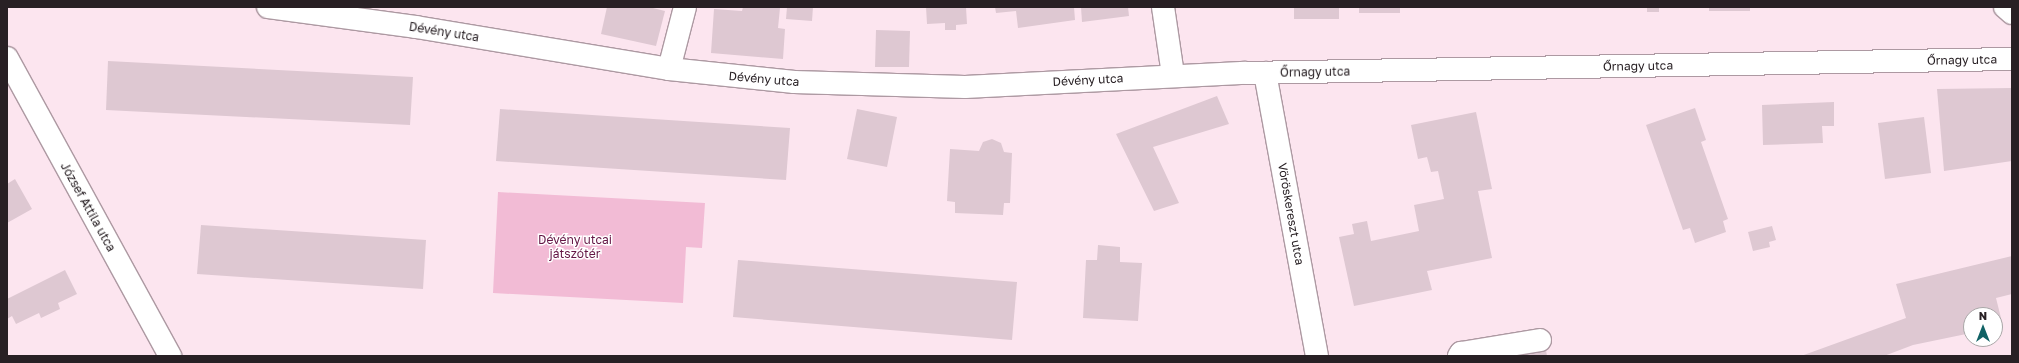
<!DOCTYPE html>
<meta charset="utf-8">
<style>
body{margin:0}
#map{position:relative;width:2019px;height:363px;overflow:hidden;background:#fce5ef;font-family:"Golos Text",sans-serif}
div>[style]{position:absolute}
.green>*{inset:0;background:#f2bbd5}
.building>*{inset:0;background:#dec8d2}
.roads{filter:drop-shadow(1px 0 #ad99a2) drop-shadow(-1px 0 #ad99a2) drop-shadow(0 1px #ad99a2) drop-shadow(0 -1px #ad99a2)}
.minor>*{height:22px;margin:-11px;padding:0 11px;transform-origin:11px;border-radius:11px;background:#fff}
span{translate:-50% -50%;white-space:nowrap;text-align:center;line-height:1.15;-webkit-text-stroke:3px #fff;paint-order:stroke}
.street-label{font-size:12px;color:#282024}
.park-label{font-size:12px;color:#641645}
.frame{position:absolute;inset:0;border:8px solid #282024;pointer-events:none}
.north{position:absolute;left:1963px;top:307px;width:40px;height:40px;box-sizing:border-box;background:#fff;border:1px solid #a9a6a7;border-radius:50%;rotate:0deg;font-size:11px;font-weight:700;line-height:16px;text-align:center;color:#282024}
.north::after{content:'';display:block;margin:auto;width:14px;height:18px;background:#116265;clip-path:polygon(50% 0,100% 100%,50% 72%,0 100%)}
</style>
<div id="map">
<div class="green">
<i style="clip-path:polygon(498px 192px,705px 203px,702px 248px,686px 247px,683px 303px,493px 293px)"></i>
</div>
<div class="building">
<i style="clip-path:polygon(607px 7px,649px 7px,665px 11px,656px 46px,601px 34px)"></i>
<i style="clip-path:polygon(743px 7px,780px 8px,778px 28px,785px 29px,783px 59px,711px 53px,714px 9px,742px 11px)"></i>
<i style="clip-path:polygon(787px 7px,813px 7px,812px 21px,786px 19px)"></i>
<i style="clip-path:polygon(926px 7px,966px 7px,967px 24px,956px 25px,956px 30px,945px 30px,945px 23px,927px 24px)"></i>
<i style="clip-path:polygon(995px 7px,1074px 7px,1075px 20px,1018px 28px,1016px 11px,996px 13px)"></i>
<i style="clip-path:polygon(1081px 7px,1128px 7px,1129px 16px,1082px 22px)"></i>
<i style="clip-path:polygon(1294px 7px,1339px 7px,1339px 19px,1294px 19px)"></i>
<i style="clip-path:polygon(1359px 7px,1400px 7px,1400px 13px,1359px 13px)"></i>
<i style="clip-path:polygon(1647px 7px,1659px 7px,1659px 12px,1647px 12px)"></i>
<i style="clip-path:polygon(1709px 7px,1750px 7px,1750px 11px,1709px 11px)"></i>
<i style="clip-path:polygon(876px 30px,910px 31px,909px 67px,875px 67px)"></i>
<i style="clip-path:polygon(108px 61px,413px 77px,410px 125px,106px 110px)"></i>
<i style="clip-path:polygon(2011px 88px,2012px 161px,1944px 171px,1937px 89px)"></i>
<i style="clip-path:polygon(1217px 96px,1229px 124px,1153px 147px,1179px 203px,1154px 211px,1116px 134px)"></i>
<i style="clip-path:polygon(1834px 102px,1834px 126px,1822px 126px,1823px 143px,1763px 145px,1762px 105px)"></i>
<i style="clip-path:polygon(1695px 108px,1706px 140px,1701px 142px,1728px 219px,1723px 221px,1726px 232px,1695px 243px,1690px 228px,1683px 230px,1646px 125px)"></i>
<i style="clip-path:polygon(500px 109px,790px 128px,786px 180px,496px 161px)"></i>
<i style="clip-path:polygon(857px 109px,897px 117px,887px 167px,847px 159px)"></i>
<i style="clip-path:polygon(1476px 112px,1492px 189px,1478px 191px,1492px 258px,1427px 271px,1432px 290px,1354px 306px,1339px 237px,1354px 234px,1352px 224px,1367px 221px,1371px 241px,1419px 231px,1414px 205px,1444px 199px,1438px 171px,1431px 172px,1427px 157px,1418px 159px,1411px 125px)"></i>
<i style="clip-path:polygon(1924px 117px,1931px 173px,1885px 179px,1878px 123px)"></i>
<i style="clip-path:polygon(992px 139px,1001px 143px,1004px 152px,1012px 153px,1010px 203px,1004px 203px,1003px 215px,955px 213px,955px 202px,947px 201px,950px 149px,979px 151px,983px 142px)"></i>
<i style="clip-path:polygon(15px 179px,32px 209px,7px 223px,7px 184px)"></i>
<i style="clip-path:polygon(201px 225px,426px 240px,423px 289px,197px 274px)"></i>
<i style="clip-path:polygon(1772px 226px,1776px 240px,1769px 242px,1770px 247px,1753px 251px,1748px 232px)"></i>
<i style="clip-path:polygon(1098px 245px,1120px 247px,1120px 262px,1142px 263px,1138px 321px,1083px 318px,1086px 260px,1097px 260px)"></i>
<i style="clip-path:polygon(2012px 256px,2012px 294px,1996px 298px,2003px 326px,1995px 328px,1995px 315px,1971px 315px,1971px 333px,1913px 345px,1884px 356px,1801px 356px,1906px 318px,1896px 284px)"></i>
<i style="clip-path:polygon(738px 260px,1017px 282px,1012px 340px,733px 317px)"></i>
<i style="clip-path:polygon(65px 270px,77px 294px,58px 303px,60px 309px,41px 318px,39px 313px,16px 324px,12px 316px,7px 319px,7px 299px)"></i>
<i style="clip-path:polygon(1546px 350px,1547px 356px,1521px 356px,1521px 355px)"></i>
</div>
<div class="roads">
<div class="minor">
<i style="left:268px;top:7px;width:149px;rotate:7.7deg"></i>
<i style="left:416px;top:27px;width:256px;rotate:9.4deg"></i>
<i style="left:669px;top:69px;width:126px;rotate:5.9deg"></i>
<i style="left:794px;top:82px;width:171px;rotate:1.7deg"></i>
<i style="left:965px;top:87px;width:281px;rotate:-2.9deg"></i>
<i style="left:1246px;top:73px;width:766px;rotate:-1.05deg"></i>
<i style="left:1163px;top:7px;width:69px;rotate:81.6deg"></i>
<i style="left:2005px;top:7px;width:9px;rotate:41deg"></i>
<i style="left:7px;top:58px;width:340px;rotate:61.3deg"></i>
<i style="left:669px;top:69px;width:64px;rotate:-75.5deg"></i>
<i style="left:1265px;top:73px;width:288px;rotate:79.6deg"></i>
<i style="left:1459px;top:356px;width:4px;rotate:-56deg"></i>
<i style="left:1461px;top:353px;width:80px;rotate:-9.3deg"></i>
</div>
</div>
<div class="street-label">
<span style="left:444px;top:32px;rotate:9deg">Dévény utca</span>
<span style="left:1962px;top:60px;rotate:-1deg">Őrnagy utca</span>
<span style="left:1638px;top:66px;rotate:-1deg">Őrnagy utca</span>
<span style="left:1315px;top:72px;rotate:-1deg">Őrnagy utca</span>
<span style="left:764px;top:79px;rotate:5deg">Dévény utca</span>
<span style="left:1088px;top:80px;rotate:-3deg">Dévény utca</span>
<span style="left:88px;top:207px;rotate:61deg">József Attila utca</span>
<span style="left:1291px;top:214px;rotate:80deg">Vöröskereszt utca</span>
</div>
<div class="park-label">
<span style="left:575px;top:247px">Dévény utcai<br>játszótér</span>
</div>
<div class="frame"></div>
<div class="north">N</div>
</div>
